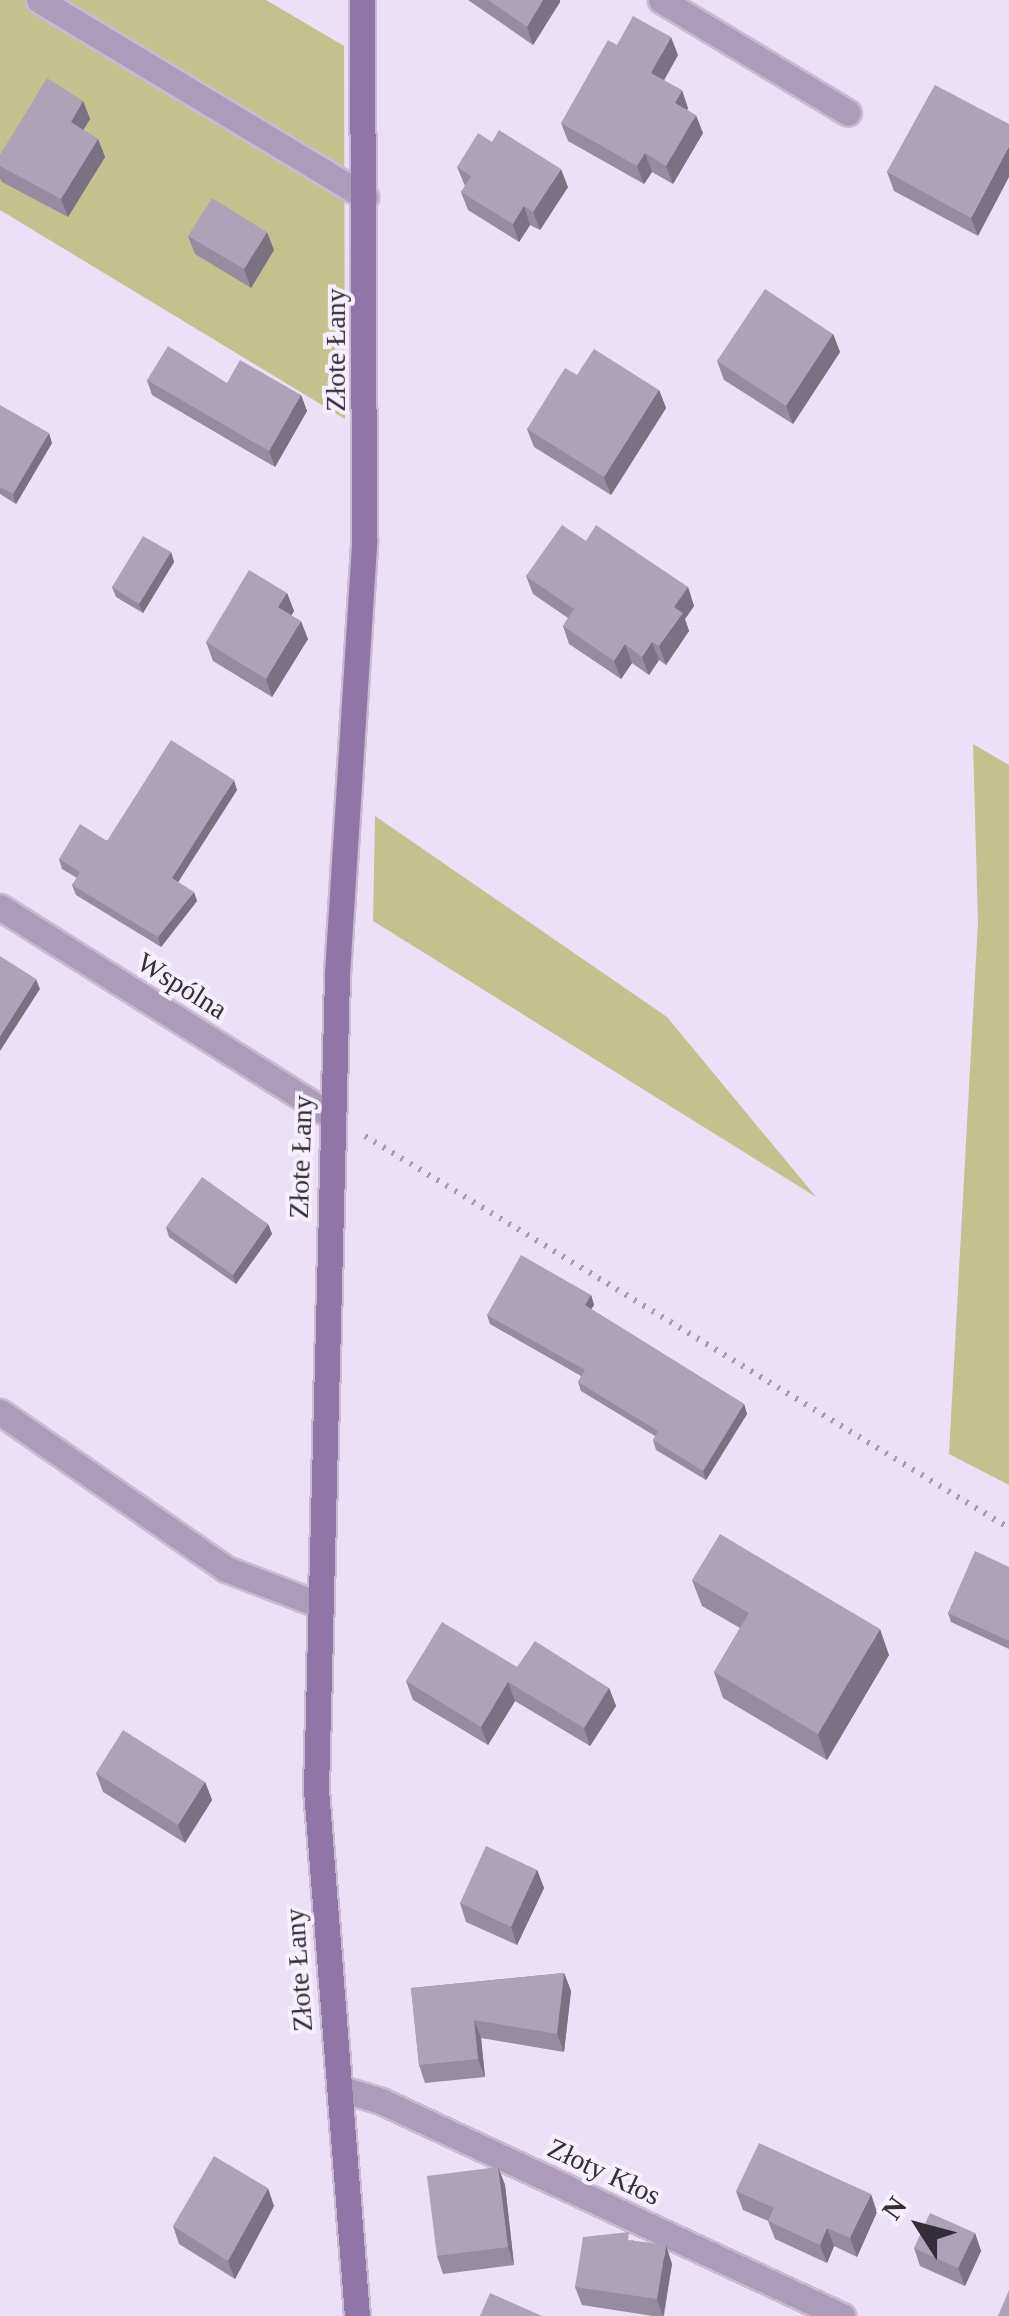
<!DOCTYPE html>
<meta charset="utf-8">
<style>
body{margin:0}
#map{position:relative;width:1009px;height:2316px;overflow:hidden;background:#ecdff8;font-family:"Times New Roman",serif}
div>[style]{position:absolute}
.green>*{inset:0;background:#c4c18c}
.path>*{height:6px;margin-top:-3px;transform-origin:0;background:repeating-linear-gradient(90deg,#a69caf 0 2.5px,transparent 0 10.5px)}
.roads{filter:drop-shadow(2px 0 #c7bbd1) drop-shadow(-2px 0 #c7bbd1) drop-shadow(0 2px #c7bbd1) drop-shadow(0 -2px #c7bbd1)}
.lane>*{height:25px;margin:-12.5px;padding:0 12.5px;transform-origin:12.5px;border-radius:12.5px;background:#ac9bbb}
.street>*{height:25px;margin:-12.5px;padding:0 12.5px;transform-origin:12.5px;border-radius:12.5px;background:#ac9bbb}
.secondary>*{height:25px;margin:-12.5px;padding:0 12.5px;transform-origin:12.5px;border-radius:12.5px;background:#9076a6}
.wall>*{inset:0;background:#968b9f}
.shaded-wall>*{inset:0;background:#7a7182}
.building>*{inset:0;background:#aea2b9}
span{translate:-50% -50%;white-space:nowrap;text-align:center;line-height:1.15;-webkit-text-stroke:8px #f6effe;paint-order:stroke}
.street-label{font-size:28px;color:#322d36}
.north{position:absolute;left:869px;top:2176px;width:100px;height:100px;-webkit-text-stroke:8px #f6effe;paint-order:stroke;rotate:306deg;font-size:28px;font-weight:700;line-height:40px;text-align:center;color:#322d36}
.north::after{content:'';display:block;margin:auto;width:35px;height:45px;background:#322d36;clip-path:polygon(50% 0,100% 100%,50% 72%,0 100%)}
</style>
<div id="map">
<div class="green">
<i style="clip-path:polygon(0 0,266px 0,344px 46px,345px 419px,0 210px)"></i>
<i style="clip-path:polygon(973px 744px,1009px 765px,1009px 1485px,949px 1454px,978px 922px)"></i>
<i style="clip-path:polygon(375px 816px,667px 1017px,816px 1197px,373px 921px)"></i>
</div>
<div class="path">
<i style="left:365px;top:1136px;width:754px;rotate:31.33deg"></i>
</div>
<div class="roads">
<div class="lane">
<i style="left:39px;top:0;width:381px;rotate:31.1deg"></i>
<i style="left:661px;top:0;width:218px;rotate:31.1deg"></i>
<i style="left:0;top:1412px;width:275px;rotate:34.8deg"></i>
<i style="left:226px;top:1569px;width:101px;rotate:21deg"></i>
</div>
<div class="street">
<i style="left:0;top:907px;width:392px;rotate:32.2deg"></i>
<i style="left:339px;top:2088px;width:44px;rotate:17.2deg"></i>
<i style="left:381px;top:2101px;width:509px;rotate:25deg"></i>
</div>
<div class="secondary">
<i style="left:357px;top:2316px;width:529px;rotate:-94.45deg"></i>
<i style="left:316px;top:1789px;width:815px;rotate:-88.52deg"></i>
<i style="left:337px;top:974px;width:434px;rotate:-86.4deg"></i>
<i style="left:364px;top:541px;width:541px;rotate:-90.21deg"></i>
</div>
</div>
<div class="wall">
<i style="clip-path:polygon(468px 0,560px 0,560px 2px,533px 45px)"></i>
<i style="clip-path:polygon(617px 45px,678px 55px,664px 80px,688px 108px,687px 110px,703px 133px,673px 184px,652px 172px,644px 184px,568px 141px,561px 123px)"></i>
<i style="clip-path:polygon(935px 85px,978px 236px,894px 191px,887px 172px)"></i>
<i style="clip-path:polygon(83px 101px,90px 119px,83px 130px,98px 139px,105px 157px,68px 217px,2px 182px,0 178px,0 155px)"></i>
<i style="clip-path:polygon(457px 167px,568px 187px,540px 230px,530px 225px,519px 242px,468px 210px,461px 192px,465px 186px)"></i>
<i style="clip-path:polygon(188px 236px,274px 250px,251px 288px,195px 254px)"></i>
<i style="clip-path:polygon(833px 334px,840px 352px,793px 424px,724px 380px,717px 361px)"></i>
<i style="clip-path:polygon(577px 375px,659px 390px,666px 408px,611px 495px,534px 447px,527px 429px)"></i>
<i style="clip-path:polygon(147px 380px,301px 395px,307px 411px,275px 467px,152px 395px)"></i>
<i style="clip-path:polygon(0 405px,52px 443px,16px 504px,0 494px)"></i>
<i style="clip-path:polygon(586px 541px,688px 587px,694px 606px,685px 619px,689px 631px,666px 665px,659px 660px,649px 675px,632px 663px,621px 679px,569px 644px,563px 626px,568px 618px,533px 594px,526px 576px)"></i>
<i style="clip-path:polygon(171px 552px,174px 562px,143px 613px,116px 597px,112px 587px)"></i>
<i style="clip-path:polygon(287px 593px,294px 611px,291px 615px,308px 639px,272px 697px,213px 661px,206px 642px)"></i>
<i style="clip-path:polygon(237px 790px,178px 882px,197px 901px,161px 947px,76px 895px,72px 885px,77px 878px,62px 869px,59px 859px)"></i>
<i style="clip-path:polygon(268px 1224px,272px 1234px,236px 1284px,169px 1237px,166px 1227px)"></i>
<i style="clip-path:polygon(591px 1295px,594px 1305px,591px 1309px,744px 1404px,747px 1414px,706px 1480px,656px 1450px,653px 1440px,655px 1436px,581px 1391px,578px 1382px,581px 1376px,490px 1324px,487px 1315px)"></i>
<i style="clip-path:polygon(1009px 1567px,1009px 1649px,951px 1622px,948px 1613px)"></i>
<i style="clip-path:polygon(692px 1580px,889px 1655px,827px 1760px,723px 1698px,714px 1672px,740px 1628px,702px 1606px)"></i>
<i style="clip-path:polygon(517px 1667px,609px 1688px,616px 1706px,590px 1746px,515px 1701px,488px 1745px,413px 1700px,406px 1681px)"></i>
<i style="clip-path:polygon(96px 1773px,205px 1782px,212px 1800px,185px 1843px,103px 1792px)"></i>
<i style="clip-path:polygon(537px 1870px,544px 1888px,517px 1945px,466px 1922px,460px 1903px)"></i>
<i style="clip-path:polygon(564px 1973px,571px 1991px,564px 2052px,481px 2038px,485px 2077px,425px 2083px,419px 2065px,411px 1988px)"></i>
<i style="clip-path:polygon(498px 2167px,505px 2185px,514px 2265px,443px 2274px,437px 2256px)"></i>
<i style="clip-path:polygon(736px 2191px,877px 2212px,857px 2257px,834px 2246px,827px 2263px,775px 2239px,768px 2221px,743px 2210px)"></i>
<i style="clip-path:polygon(274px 2206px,235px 2279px,179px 2244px,173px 2226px)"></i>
<i style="clip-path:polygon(975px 2233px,981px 2251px,965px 2286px,920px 2266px,914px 2248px)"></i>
<i style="clip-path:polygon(632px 2240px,672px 2264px,664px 2316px,653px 2316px,582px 2305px,575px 2287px)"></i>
</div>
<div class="shaded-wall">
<i style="clip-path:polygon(543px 0,560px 0,560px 2px,533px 45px,527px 27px)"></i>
<i style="clip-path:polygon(671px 37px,678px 55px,658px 91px,651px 73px)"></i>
<i style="clip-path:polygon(682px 90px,688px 108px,681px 121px,675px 103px)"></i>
<i style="clip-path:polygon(83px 101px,90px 119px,77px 140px,71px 122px)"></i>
<i style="clip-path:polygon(696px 115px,703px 133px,673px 184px,666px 166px)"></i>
<i style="clip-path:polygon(98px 139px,105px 157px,68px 217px,61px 199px)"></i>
<i style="clip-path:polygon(1009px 146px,1009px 177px,978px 236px,971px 218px)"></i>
<i style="clip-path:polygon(645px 153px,652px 172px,644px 184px,637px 166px)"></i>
<i style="clip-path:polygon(561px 169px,568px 187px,540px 230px,533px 212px)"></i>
<i style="clip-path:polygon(524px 206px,530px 225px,519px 242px,513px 224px)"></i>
<i style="clip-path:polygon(267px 232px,274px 250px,251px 288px,244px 269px)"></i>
<i style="clip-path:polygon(833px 334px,840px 352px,793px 424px,786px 406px)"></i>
<i style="clip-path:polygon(659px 390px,666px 408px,611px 495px,604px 477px)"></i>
<i style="clip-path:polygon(301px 395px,307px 411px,275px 467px,269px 451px)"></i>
<i style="clip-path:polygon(49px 433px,52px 443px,16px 504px,13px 494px)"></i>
<i style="clip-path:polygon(171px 552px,174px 562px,143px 613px,139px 604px)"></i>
<i style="clip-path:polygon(688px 587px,694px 606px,685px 619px,689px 631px,666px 665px,659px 646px,674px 607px)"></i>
<i style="clip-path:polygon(287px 593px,294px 611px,285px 626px,278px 607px)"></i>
<i style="clip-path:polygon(301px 621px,308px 639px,272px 697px,266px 679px)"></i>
<i style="clip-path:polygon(652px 642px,659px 660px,649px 675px,642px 657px)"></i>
<i style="clip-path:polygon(625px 644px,632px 663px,621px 679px,614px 661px)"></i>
<i style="clip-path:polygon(234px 780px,237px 790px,175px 887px,172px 878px)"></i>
<i style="clip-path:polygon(194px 892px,197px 901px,161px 947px,158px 937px)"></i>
<i style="clip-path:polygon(36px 979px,40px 989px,0 1051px,0 1036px)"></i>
<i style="clip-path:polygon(268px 1224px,272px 1234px,236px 1284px,233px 1275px)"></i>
<i style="clip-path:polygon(591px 1295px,594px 1305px,588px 1314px,585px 1305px)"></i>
<i style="clip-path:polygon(744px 1404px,747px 1414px,706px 1480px,703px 1471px)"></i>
<i style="clip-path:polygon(880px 1629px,889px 1655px,827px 1760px,818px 1734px)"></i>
<i style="clip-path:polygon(508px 1682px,515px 1701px,488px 1745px,481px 1727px)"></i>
<i style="clip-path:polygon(609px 1688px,616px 1706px,590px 1746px,584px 1728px)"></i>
<i style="clip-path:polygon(205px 1782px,212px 1800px,185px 1843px,178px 1825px)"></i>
<i style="clip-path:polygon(537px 1870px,544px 1888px,517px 1945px,511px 1927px)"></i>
<i style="clip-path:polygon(564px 1973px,571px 1991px,564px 2052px,557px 2034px)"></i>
<i style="clip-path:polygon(474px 2020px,481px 2038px,485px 2077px,478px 2059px)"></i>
<i style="clip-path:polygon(498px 2167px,505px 2185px,514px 2265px,508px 2247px)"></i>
<i style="clip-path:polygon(268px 2188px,274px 2206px,235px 2279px,228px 2261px)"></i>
<i style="clip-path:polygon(871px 2194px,877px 2212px,857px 2257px,850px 2238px)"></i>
<i style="clip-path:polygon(827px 2228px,834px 2246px,827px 2263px,820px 2245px)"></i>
<i style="clip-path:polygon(975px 2233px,981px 2251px,965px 2286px,958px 2268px)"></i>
<i style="clip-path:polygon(666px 2245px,672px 2264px,663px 2316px,657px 2299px)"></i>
</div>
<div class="building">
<i style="clip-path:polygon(488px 0,543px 0,527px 27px)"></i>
<i style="clip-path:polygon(633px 16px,671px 37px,651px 73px,682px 90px,675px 103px,696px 115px,666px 166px,645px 153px,637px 166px,561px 123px,608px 40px,617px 45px)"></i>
<i style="clip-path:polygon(47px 78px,83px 101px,71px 122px,98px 139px,61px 199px,0 166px,0 155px)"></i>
<i style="clip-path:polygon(935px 85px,1009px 124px,1009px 146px,971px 218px,887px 172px)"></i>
<i style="clip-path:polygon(499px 130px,561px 169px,533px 212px,524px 206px,513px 224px,461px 192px,471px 176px,457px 167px,478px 133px,492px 142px)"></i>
<i style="clip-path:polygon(212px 198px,267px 232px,244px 269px,188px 236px)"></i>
<i style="clip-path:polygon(765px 289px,833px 334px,786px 406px,717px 361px)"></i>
<i style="clip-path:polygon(168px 346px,227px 383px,240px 360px,301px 395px,269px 451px,147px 380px)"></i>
<i style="clip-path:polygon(594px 349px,659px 390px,604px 477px,527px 429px,565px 368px,577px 375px)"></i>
<i style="clip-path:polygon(0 405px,49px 433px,13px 494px,0 487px)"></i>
<i style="clip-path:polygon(562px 525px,586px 541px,596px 525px,688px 587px,674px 607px,683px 613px,659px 646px,652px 642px,642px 657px,625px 644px,614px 661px,563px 626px,574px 609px,526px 576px)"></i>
<i style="clip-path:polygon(143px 536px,171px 552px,139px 604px,112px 587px)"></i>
<i style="clip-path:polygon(249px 570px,287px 593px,278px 607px,301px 621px,266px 679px,206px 642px)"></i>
<i style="clip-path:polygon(171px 740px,234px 780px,172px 878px,194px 892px,158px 937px,72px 885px,80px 872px,59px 859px,80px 824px,107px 841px)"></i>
<i style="clip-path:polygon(0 956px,36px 979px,0 1036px)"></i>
<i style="clip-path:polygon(202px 1177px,268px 1224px,233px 1275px,166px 1227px)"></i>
<i style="clip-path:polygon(521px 1255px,591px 1295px,585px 1305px,744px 1404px,703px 1471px,653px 1440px,658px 1431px,578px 1382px,585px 1370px,487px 1315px)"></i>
<i style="clip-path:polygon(720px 1534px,880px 1629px,818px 1734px,714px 1672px,749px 1613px,692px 1580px)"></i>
<i style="clip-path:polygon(975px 1551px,1009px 1567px,1009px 1641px,948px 1613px)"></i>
<i style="clip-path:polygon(442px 1622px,517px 1667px,535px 1641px,609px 1688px,584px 1728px,508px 1682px,481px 1727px,406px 1681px)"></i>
<i style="clip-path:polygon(123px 1730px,205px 1782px,178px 1825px,96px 1773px)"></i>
<i style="clip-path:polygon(486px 1846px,537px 1870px,511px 1927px,460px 1903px)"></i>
<i style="clip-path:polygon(564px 1973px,557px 2034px,474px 2020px,478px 2059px,419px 2065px,411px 1988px)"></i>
<i style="clip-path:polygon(759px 2143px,871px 2194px,850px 2238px,827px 2228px,820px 2245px,768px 2221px,774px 2208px,736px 2191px)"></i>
<i style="clip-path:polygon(214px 2156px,268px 2188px,228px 2261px,173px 2226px)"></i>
<i style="clip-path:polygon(498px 2167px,508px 2247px,437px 2256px,427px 2176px)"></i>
<i style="clip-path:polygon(930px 2213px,975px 2233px,958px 2268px,914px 2248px)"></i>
<i style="clip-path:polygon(629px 2232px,628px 2240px,666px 2245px,657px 2299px,575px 2287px,583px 2237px)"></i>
<i style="clip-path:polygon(1009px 2290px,1009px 2316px,998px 2316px)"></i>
<i style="clip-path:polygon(490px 2293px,542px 2316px,480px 2316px)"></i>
</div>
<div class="street-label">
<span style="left:336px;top:350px;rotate:-90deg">Złote Łany</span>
<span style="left:182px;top:986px;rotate:32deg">Wspólna</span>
<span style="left:301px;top:1157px;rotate:-88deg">Złote Łany</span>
<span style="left:299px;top:1970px;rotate:-94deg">Złote Łany</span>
<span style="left:604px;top:2172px;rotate:25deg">Złoty Kłos</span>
</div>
<div class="north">N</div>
</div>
